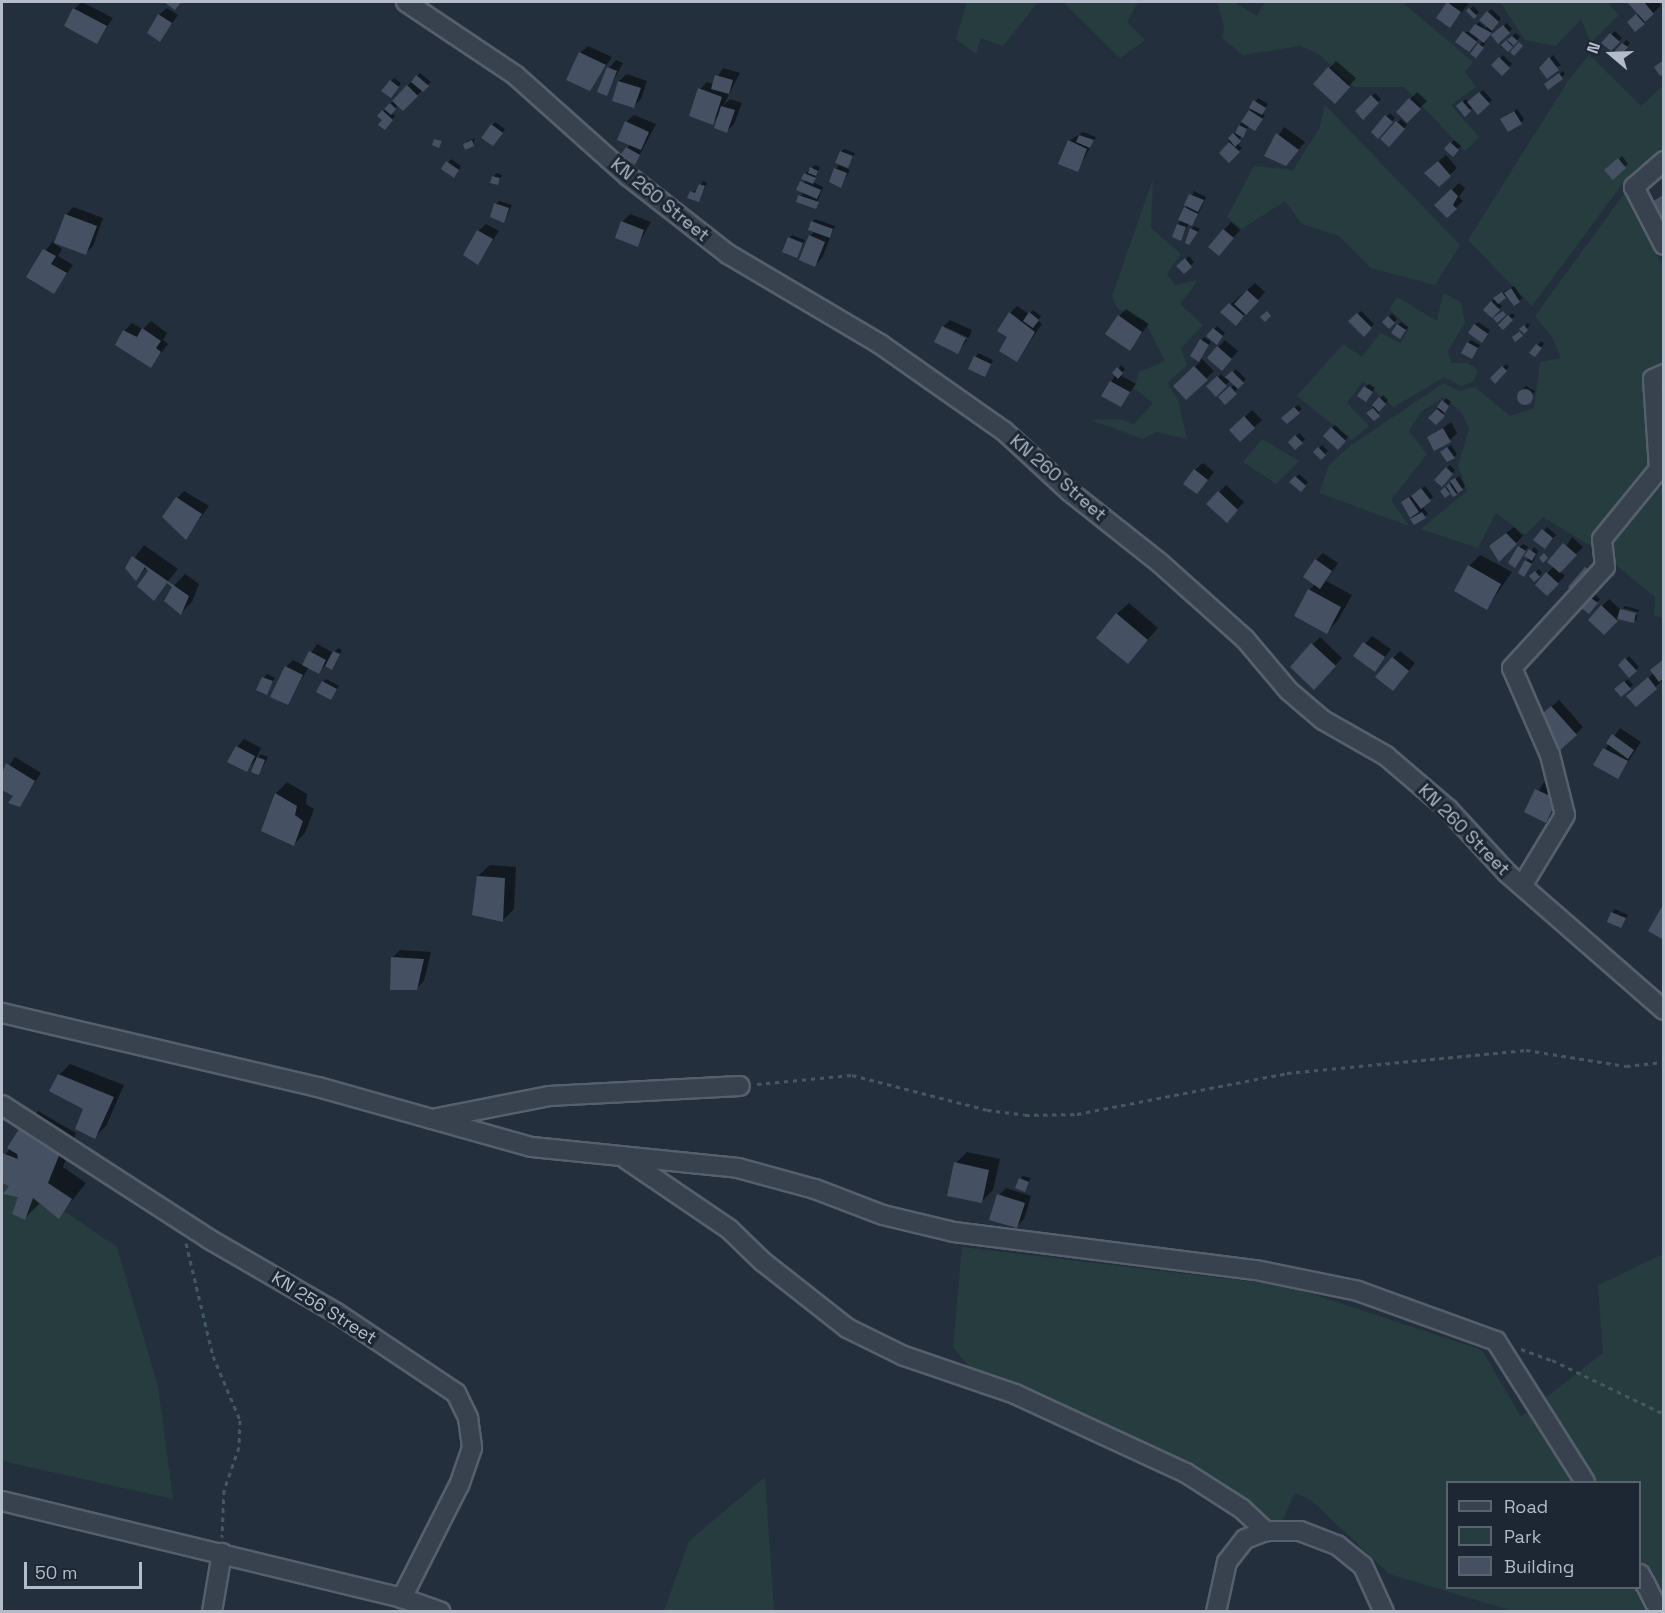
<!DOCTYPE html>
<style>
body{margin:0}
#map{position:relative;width:1665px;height:1613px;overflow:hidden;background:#242f3e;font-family:"Space Grotesk",sans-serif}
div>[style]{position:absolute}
.green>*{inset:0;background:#263c3f}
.shadow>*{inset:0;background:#0007}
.building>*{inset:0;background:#455162}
.round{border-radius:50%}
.path>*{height:3px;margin-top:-1.5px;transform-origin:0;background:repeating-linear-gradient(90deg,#44595c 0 4.5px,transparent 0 9px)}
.roads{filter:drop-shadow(2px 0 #565f6c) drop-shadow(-2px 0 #565f6c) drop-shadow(0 2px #565f6c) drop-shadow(0 -2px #565f6c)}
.minor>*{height:18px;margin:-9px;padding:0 9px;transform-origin:9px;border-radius:9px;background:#38414e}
span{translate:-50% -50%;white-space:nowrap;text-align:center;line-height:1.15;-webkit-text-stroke:6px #1d2633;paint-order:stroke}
.street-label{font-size:18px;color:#b4bcc9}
.frame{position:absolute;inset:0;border:3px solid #b4bcc9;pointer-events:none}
.legend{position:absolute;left:1446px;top:1481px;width:195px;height:108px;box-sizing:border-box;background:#1d2633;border:2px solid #59626f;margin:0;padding:8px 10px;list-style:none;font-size:18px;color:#b4bcc9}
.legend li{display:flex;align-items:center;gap:12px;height:30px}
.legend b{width:30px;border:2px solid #59626f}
.north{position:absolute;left:1581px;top:24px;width:60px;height:60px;-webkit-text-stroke:4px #1d2633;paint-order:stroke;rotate:289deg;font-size:16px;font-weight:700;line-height:24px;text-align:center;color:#b4bcc9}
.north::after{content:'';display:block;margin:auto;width:21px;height:27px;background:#b4bcc9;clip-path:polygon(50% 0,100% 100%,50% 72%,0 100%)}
.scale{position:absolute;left:24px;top:1562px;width:118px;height:27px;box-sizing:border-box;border:3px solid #b4bcc9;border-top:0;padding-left:8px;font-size:18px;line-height:21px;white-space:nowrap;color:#b4bcc9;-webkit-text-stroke:4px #1d2633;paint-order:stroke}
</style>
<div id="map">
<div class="green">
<i style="clip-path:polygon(967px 2px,1038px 2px,1003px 46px,981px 38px,976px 54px,956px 39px)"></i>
<i style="clip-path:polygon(1063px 2px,1138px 2px,1127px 22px,1145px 40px,1120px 58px)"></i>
<i style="clip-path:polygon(1217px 2px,1234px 2px,1257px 16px,1265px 2px,1402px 2px,1473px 62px,1465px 72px,1476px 87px,1451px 105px,1479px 137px,1465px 151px,1404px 87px,1354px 87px,1320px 55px,1300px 46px,1243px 55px,1222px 38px,1224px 27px)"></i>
<i style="clip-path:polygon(1500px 2px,1607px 2px,1619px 15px,1591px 43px,1581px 19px,1556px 46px,1525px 40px)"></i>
<i style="clip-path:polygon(1589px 55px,1641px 106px,1663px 86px,1663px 148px,1628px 176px,1532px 306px,1468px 240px,1568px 81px)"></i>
<i style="clip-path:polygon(1325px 105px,1460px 245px,1435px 285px,1371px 268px,1339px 236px,1302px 224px,1285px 201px,1242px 229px,1227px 217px,1254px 166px,1293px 170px,1319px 129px)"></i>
<i style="clip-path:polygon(1153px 179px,1151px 228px,1181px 254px,1167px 274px,1175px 285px,1198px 280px,1180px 304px,1203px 325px,1181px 348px,1187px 365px,1167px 383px,1178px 400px,1187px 439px,1156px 432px,1143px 439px,1091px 420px,1120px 419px,1134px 424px,1153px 403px,1134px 388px,1139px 372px,1165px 361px,1145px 322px,1117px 308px,1112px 296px)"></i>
<i style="clip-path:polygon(1626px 191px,1663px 267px,1663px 366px,1645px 373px,1651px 466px,1589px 545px,1543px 517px,1525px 535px,1496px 513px,1478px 548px,1421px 529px,1467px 491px,1458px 466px,1469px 429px,1462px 413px,1443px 397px,1421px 412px,1409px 431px,1427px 454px,1391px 500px,1409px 526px,1319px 493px,1329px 465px,1351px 445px,1444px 383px,1459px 391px,1475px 387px,1510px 416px,1534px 408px,1540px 362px,1561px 358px,1552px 337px,1535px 316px)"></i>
<i style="clip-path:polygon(1443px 293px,1461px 302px,1465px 323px,1448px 351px,1451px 363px,1468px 363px,1478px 370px,1473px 382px,1461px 386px,1444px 377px,1394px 407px,1363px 381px,1347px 403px,1369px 426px,1352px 440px,1297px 396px,1343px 344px,1362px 357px,1380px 333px,1401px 343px,1409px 328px,1389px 309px,1397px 297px,1437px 321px)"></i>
<i style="clip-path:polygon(1262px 439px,1299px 461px,1276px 484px,1243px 462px)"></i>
<i style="clip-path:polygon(1663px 484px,1663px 618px,1654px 615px,1655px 597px,1616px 565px,1611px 545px)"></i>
<i style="clip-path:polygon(2px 1169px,117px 1247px,158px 1386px,173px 1499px,2px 1461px)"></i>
<i style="clip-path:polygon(evenodd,962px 1247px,1288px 1286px,1482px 1350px,1521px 1417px,1603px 1353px,1598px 1285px,1663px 1254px,1663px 1611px,1513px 1611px,1389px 1574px,1311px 1500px,1295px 1493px,1277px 1532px,1218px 1482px,972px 1370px,953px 1347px,962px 1247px,1448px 1482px,1640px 1482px,1640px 1588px,1448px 1588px,1448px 1482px)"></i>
<i style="clip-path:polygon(765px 1477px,774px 1611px,664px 1611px,689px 1541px)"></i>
</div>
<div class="shadow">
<i style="clip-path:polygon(82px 2px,113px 18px,97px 42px,74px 9px)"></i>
<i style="clip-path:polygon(1450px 2px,1470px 2px,1450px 26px,1448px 3px)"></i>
<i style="clip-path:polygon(1629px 2px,1657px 2px,1661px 5px,1644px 23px,1629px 22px,1639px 13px)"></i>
<i style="clip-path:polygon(1473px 6px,1479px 12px,1474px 17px,1468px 11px)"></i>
<i style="clip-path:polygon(167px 8px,178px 15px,160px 40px,159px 15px)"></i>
<i style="clip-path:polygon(1491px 9px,1501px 18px,1479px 53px,1472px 53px,1483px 41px,1479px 38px,1472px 47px,1465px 32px,1471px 32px,1479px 22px,1486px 28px,1488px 26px,1481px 19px)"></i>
<i style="clip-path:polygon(1507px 23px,1512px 29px,1499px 41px,1493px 35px)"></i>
<i style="clip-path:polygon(1615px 31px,1622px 38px,1611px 49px,1604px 42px)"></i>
<i style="clip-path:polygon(1516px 33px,1520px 37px,1508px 50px,1503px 45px)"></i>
<i style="clip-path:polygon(1626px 40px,1630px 43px,1623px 51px,1623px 44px)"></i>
<i style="clip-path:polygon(588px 46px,612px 57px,590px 89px,580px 53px)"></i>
<i style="clip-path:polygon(1503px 55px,1512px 64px,1502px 74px,1493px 65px)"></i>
<i style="clip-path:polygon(1553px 55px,1561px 66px,1541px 68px)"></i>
<i style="clip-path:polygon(616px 60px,623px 63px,606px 94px,609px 68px)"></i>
<i style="clip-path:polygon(1336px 61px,1356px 78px,1342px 94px,1315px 84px)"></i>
<i style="clip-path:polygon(723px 68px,740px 73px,723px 106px,730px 99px,742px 103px,734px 124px,727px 131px,719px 115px,712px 123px,700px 89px,707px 82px,713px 84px)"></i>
<i style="clip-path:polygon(1563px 71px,1565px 74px,1549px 88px,1549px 81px)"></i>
<i style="clip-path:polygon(420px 73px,431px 82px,403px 109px,398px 105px,391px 113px,395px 116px,385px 128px,383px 111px)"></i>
<i style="clip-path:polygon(627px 74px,647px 81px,641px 99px,634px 106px,613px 100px,619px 81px)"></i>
<i style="clip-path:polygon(394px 78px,401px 83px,394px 93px,391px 81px)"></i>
<i style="clip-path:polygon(1483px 90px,1492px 100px,1478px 113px,1473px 107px,1465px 114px,1458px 106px,1466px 99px,1469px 102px)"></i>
<i style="clip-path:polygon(1417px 92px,1427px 101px,1407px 121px,1398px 112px)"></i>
<i style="clip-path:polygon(1375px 93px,1381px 99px,1363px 117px,1357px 111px)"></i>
<i style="clip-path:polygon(1258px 98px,1268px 104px,1262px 113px,1265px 115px,1255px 129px,1249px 126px,1237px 143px,1242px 148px,1229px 161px,1221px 153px)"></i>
<i style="clip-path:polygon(1517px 109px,1524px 119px,1521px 123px,1505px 116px)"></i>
<i style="clip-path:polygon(1390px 113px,1395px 118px,1378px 137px,1373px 132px)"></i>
<i style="clip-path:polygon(634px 115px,656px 124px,637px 160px,627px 148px,631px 144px,626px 122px)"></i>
<i style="clip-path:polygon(1401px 119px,1407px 125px,1389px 145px,1382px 139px)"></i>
<i style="clip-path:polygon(495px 122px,505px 129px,496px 141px,492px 125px)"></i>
<i style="clip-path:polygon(1284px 127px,1305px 142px,1286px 164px,1265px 156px)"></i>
<i style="clip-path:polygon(1083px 132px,1096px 137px,1077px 171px,1069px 141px)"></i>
<i style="clip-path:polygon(475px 138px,473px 145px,464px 144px,468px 141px)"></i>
<i style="clip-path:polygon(1454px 140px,1461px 146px,1453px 155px,1446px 149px)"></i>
<i style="clip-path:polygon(844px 149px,855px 153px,848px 166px,841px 152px)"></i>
<i style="clip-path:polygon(1446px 155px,1457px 168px,1450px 175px,1433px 166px)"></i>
<i style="clip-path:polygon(1622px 156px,1628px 164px,1613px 177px,1606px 170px)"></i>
<i style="clip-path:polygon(451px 159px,461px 166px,457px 173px,443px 169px)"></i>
<i style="clip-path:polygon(815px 165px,820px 167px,813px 182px,823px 187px,815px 208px,798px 201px,804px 191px,805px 174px)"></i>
<i style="clip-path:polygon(839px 165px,850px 170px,841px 186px,836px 169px)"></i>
<i style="clip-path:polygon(497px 173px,502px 175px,498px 183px,493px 177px)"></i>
<i style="clip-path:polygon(703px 181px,707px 183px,699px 200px,691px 192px,698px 190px)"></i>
<i style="clip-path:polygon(1459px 183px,1465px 188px,1459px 197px,1463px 201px,1447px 216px,1436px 205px)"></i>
<i style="clip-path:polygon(1194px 191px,1206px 197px,1195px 221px,1189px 223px,1181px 239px,1178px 225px)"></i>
<i style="clip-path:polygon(499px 201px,512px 205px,504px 221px,496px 204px)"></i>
<i style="clip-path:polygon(73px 207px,103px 218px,93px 246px,86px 253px,66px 215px)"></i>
<i style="clip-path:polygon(630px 214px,651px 222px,638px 245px,622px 222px)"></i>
<i style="clip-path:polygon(815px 219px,835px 226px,822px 258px,815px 265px,810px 236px,815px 231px,812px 222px)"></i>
<i style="clip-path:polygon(1231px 222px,1240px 230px,1219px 254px,1224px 230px)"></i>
<i style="clip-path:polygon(486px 224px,499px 231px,478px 263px,478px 231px)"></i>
<i style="clip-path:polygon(1194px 226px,1200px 229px,1192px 240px,1191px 229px)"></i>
<i style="clip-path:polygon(792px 235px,805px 240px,797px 256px,789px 238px)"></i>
<i style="clip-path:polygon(52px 242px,62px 249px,58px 256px,73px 265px,54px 292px,28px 276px)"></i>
<i style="clip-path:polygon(1189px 256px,1194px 262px,1184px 272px,1178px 266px)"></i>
<i style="clip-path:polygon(1255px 283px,1265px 292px,1236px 324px,1222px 312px)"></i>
<i style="clip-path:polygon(1514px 286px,1522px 298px,1519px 301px,1508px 295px,1498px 302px,1502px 306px,1492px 316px,1485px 310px,1498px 295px)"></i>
<i style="clip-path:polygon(1017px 306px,1029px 314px,1033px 310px,1041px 316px,1038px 321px,1042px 324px,1017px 360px,1009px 337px,1010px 313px)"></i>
<i style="clip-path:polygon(1126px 309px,1149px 324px,1129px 349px,1119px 316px)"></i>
<i style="clip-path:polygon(1361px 311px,1374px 324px,1364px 335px,1350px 321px)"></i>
<i style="clip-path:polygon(1512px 313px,1515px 316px,1503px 328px,1500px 325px)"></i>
<i style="clip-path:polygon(1392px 314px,1397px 319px,1389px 327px,1384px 322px)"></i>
<i style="clip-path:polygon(950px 320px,972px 330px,969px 338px,944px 326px)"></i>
<i style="clip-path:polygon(151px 321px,167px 333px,163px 340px,168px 344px,151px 366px,124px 331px,132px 323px,143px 329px)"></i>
<i style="clip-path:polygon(1401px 322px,1408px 327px,1403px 334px,1398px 325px)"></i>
<i style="clip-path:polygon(1478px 322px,1490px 330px,1485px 338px,1475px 325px)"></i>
<i style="clip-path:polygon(1528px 323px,1530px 325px,1516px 340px,1517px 334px)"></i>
<i style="clip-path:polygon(944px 326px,967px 340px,958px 352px,936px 342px)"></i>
<i style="clip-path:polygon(1217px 326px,1225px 333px,1220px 340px,1214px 329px)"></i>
<i style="clip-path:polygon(1204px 337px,1211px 342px,1201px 358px,1214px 371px,1186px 398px,1175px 386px,1201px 361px,1192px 355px)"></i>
<i style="clip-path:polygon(1225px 340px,1238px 351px,1229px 362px,1218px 347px)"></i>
<i style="clip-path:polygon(1471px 340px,1480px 345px,1472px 357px,1468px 343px)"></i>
<i style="clip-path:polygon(1541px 341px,1544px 344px,1538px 352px,1532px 353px)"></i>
<i style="clip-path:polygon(978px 353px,993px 360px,985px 375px,970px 368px)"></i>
<i style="clip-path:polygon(1506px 364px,1509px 367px,1495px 382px,1492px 378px)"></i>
<i style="clip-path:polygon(1121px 365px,1125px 369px,1120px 375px,1136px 384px,1120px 405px,1111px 382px)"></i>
<i style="clip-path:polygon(1236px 369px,1246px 379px,1225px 403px,1220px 397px,1235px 384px,1231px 380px,1216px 394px,1208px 386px,1221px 374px,1226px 379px)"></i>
<i style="clip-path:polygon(1369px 384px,1375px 388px,1369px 397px,1359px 395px)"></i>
<i style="clip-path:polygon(1526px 386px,1535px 391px,1526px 404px,1517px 396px)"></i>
<i style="clip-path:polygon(1383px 395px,1388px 400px,1374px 419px,1368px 413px)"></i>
<i style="clip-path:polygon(1446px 398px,1451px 402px,1436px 423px,1430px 418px)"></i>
<i style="clip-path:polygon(1298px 405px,1302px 409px,1287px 422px,1283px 418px)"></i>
<i style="clip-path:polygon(1252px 410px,1262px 420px,1240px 440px,1231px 430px)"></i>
<i style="clip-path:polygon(1451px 422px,1457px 433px,1450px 440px,1429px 438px)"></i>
<i style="clip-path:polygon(1335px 425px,1348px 437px,1338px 448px,1325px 436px)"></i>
<i style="clip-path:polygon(1299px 433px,1305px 439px,1295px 448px,1290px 442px)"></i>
<i style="clip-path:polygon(1322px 445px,1328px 451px,1321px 458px,1315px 452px)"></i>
<i style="clip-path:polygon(1451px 445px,1457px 454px,1454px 457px,1445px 449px)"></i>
<i style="clip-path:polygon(1203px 463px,1214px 472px,1204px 485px,1195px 470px)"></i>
<i style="clip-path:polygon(1450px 465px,1455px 470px,1442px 485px,1436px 480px)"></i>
<i style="clip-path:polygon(1299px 474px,1308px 482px,1301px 490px,1291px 482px)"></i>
<i style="clip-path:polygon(1459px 476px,1465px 486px,1462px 489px,1456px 493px,1442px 491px)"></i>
<i style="clip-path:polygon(1226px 485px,1244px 502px,1227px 521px,1208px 504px)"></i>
<i style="clip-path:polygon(1425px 486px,1433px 497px,1422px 506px,1428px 514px,1414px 523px,1403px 502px)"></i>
<i style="clip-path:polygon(184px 491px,209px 506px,186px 538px,177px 498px)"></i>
<i style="clip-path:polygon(1514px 527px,1523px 536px,1499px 560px,1495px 555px,1498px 539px)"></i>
<i style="clip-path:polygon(1547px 527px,1556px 535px,1548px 544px,1535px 540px)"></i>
<i style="clip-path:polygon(1572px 537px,1583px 547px,1560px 571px,1565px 576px,1547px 594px,1537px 585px,1554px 566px)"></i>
<i style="clip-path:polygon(1523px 544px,1528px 547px,1518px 563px,1520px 547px)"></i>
<i style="clip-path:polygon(144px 545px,178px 569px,154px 599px,147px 567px,136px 579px,127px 568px)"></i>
<i style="clip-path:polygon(1534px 547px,1538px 551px,1534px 560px,1527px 572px,1520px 573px)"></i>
<i style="clip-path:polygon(1323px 553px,1338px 563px,1326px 581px,1352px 595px,1338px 620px,1327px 632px,1309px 590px,1315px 584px,1316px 560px)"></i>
<i style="clip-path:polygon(1480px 555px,1512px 572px,1487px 608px,1469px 566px)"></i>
<i style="clip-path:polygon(1539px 569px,1542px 573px,1534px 580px,1531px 576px)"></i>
<i style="clip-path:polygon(185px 574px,199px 584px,192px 602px,181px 613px,174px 586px)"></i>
<i style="clip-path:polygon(1589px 590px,1600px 599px,1589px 612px)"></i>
<i style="clip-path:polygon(1609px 599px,1622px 611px,1637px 615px,1637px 619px,1633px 622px,1619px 618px,1612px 626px,1602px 606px)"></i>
<i style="clip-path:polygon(1129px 603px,1158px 628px,1128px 662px,1117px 614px)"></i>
<i style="clip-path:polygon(1625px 606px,1639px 610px,1638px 612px,1623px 608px)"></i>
<i style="clip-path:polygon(1372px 636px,1391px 649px,1375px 670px,1355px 656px)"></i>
<i style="clip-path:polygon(1320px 637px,1342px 658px,1322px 680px,1312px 645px)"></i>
<i style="clip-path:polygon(317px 644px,334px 653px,338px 648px,342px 650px,332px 668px,326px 665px,318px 672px,309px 667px,287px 704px,286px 667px,293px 660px,303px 665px)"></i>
<i style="clip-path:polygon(1400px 651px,1415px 663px,1400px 682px,1393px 658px)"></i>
<i style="clip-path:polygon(1629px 656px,1639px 667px,1629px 676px,1620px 665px)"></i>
<i style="clip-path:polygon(1654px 673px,1663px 680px,1636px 705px,1635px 689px)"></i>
<i style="clip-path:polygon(267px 674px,275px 678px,266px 693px,264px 678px)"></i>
<i style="clip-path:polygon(326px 679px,339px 686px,331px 698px,323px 682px)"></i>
<i style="clip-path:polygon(1628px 679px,1633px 685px,1621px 695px,1616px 690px)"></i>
<i style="clip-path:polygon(1559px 700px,1583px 727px,1576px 734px,1541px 716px)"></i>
<i style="clip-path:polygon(1620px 728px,1641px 742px,1618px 777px,1595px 764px)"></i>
<i style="clip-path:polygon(244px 739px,261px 748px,256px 759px,261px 754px,268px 757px,259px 774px,257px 759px,246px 770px,237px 747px)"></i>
<i style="clip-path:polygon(15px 757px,41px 773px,20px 805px,16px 796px,2px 789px,2px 776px)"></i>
<i style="clip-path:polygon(287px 782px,307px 794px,306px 804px,314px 809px,305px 833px,293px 845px,263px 830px,276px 793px)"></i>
<i style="clip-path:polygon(1544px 782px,1563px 792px,1545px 821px,1526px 812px)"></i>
<i style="clip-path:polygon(490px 865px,516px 867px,514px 909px,503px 920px,478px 876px)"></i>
<i style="clip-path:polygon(1615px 909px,1628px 915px,1621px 926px,1612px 913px)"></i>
<i style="clip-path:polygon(400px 950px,431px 952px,424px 981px,417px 988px,392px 958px)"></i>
<i style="clip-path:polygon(70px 1064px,124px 1085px,106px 1126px,94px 1137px,85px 1109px,59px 1075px)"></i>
<i style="clip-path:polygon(38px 1111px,76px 1133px,63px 1167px,86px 1183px,59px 1217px,41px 1202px,25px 1218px,20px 1195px,11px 1185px,2px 1181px,2px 1161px,23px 1127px)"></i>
<i style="clip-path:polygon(967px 1152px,1000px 1159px,993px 1190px,981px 1202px,956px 1163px)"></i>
<i style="clip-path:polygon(1023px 1176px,1031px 1178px,1025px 1190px,1020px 1179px)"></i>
<i style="clip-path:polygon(1006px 1188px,1031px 1196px,1024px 1219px,1016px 1227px,999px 1195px)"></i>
</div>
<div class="building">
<i style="clip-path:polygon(164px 2px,181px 2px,175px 10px)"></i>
<i style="clip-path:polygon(1447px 2px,1461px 12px,1450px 28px,1436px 18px)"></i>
<i style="clip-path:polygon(1627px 2px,1644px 2px,1654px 14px,1645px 22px)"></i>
<i style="clip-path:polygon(73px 8px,107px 26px,97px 44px,64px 26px)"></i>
<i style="clip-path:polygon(1469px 8px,1477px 16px,1474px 19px,1466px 11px)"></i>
<i style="clip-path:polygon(1487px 11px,1499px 22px,1492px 31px,1479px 20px)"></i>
<i style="clip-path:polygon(158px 14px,172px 23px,160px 42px,147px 33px)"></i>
<i style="clip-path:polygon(1636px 14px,1645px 24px,1635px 32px,1627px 22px)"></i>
<i style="clip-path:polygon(1475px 24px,1492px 33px,1484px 43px,1469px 32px)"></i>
<i style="clip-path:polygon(1503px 25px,1510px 33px,1498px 44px,1491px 35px)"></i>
<i style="clip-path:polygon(1463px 31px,1477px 42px,1469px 52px,1455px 42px)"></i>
<i style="clip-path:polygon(1610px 33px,1620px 42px,1611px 51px,1601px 43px)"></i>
<i style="clip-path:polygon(1512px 36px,1518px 41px,1514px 46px,1507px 40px)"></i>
<i style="clip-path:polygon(1506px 40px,1513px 47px,1508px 52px,1501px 45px)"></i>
<i style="clip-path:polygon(1519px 42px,1523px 46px,1514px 56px,1510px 52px)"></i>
<i style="clip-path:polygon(1478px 43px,1484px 48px,1476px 58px,1470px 54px)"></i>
<i style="clip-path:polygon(1622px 43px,1628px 47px,1620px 57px,1614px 52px)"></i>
<i style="clip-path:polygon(579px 52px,606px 65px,590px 91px,566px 80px)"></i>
<i style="clip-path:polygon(1499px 57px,1510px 68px,1502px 76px,1491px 65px)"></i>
<i style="clip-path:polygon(1549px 57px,1559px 70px,1547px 79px,1539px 68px)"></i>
<i style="clip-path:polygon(1664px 60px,1664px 74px,1660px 76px,1654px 67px)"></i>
<i style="clip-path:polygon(607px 67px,617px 71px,607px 96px,597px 92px)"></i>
<i style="clip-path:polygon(1328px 67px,1350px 87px,1335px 104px,1313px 84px)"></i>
<i style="clip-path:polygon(1559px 73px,1563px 79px,1548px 90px,1544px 84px)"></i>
<i style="clip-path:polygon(416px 75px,429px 86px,423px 92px,411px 82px)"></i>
<i style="clip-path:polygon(715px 75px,733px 80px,729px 94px,711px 89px)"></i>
<i style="clip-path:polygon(390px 80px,399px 87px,391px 98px,381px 91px)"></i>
<i style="clip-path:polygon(618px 81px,641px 88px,634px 108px,612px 101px)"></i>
<i style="clip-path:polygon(407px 85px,418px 96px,403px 111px,392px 101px)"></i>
<i style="clip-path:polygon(698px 88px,722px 97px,713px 125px,689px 116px)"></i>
<i style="clip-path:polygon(1479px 92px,1490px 104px,1478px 115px,1467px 102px)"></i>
<i style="clip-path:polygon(1371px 95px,1379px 103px,1363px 120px,1355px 111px)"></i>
<i style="clip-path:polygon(1409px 98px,1421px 109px,1407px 123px,1396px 112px)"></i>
<i style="clip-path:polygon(1253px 100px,1266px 108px,1262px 115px,1249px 108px)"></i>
<i style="clip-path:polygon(1462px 101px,1471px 111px,1465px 117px,1456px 106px)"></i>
<i style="clip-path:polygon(390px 103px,396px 109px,391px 115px,384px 109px)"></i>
<i style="clip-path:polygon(721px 106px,735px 110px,727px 133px,714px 128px)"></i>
<i style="clip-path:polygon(382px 110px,393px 120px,385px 130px,378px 125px,382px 120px,377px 116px)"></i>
<i style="clip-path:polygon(1249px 110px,1263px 119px,1255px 131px,1241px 122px)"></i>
<i style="clip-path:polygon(1514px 111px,1522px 124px,1508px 132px,1500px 119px)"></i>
<i style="clip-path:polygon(1385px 115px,1393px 122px,1378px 139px,1371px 132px)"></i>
<i style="clip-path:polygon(625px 121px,649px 132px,641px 150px,617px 140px)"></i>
<i style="clip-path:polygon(1396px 121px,1405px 129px,1389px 147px,1380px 139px)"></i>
<i style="clip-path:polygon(491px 124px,503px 133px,493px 146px,481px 138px)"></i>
<i style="clip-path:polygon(1239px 125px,1247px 129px,1243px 138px,1235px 133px)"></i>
<i style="clip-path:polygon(1233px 133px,1241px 141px,1235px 147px,1228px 138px)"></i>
<i style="clip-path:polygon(1276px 133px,1299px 150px,1286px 166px,1264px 156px)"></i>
<i style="clip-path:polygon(1079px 135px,1094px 140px,1090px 148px,1076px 142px)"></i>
<i style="clip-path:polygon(434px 139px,442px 141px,439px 148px,432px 145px)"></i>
<i style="clip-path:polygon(472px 140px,474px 146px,465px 150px,463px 144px)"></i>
<i style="clip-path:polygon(1068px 140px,1087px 149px,1078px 172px,1058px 164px)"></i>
<i style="clip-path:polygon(1229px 142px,1240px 152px,1229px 163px,1219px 153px)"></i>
<i style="clip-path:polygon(1450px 142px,1459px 150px,1453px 157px,1444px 149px)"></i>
<i style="clip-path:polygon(626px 147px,640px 155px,635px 165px,620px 156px)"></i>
<i style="clip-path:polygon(840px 151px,853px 156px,848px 168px,835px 163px)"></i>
<i style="clip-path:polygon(1618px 158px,1626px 168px,1613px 180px,1604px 170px)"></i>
<i style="clip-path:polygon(446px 161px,459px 170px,454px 178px,441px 169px)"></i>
<i style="clip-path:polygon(1438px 161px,1451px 176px,1439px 187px,1424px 173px)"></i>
<i style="clip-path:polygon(810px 167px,818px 171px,816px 176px,808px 173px)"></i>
<i style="clip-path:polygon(834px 168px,847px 173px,841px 188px,829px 182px)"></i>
<i style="clip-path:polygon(804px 173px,816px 178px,813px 184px,801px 179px)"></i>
<i style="clip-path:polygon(492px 176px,500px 178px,498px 185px,490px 183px)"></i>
<i style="clip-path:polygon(800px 181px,821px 190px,817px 199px,796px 190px)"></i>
<i style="clip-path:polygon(699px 184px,705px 186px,699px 202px,687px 198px,690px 191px,695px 193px)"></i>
<i style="clip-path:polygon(1451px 189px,1458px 196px,1453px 205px,1457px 209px,1447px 218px,1434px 205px)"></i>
<i style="clip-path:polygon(1189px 194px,1204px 200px,1198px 212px,1184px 205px)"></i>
<i style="clip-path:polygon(1664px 194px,1664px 222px,1651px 203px)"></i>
<i style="clip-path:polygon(798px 195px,819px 202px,816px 209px,796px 202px)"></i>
<i style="clip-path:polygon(494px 203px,509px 208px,504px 223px,490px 217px)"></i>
<i style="clip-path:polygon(1184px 207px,1198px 214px,1192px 226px,1178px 220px)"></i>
<i style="clip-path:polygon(65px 214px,97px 226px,86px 255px,54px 243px)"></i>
<i style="clip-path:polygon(621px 221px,644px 230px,638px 247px,615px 238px)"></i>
<i style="clip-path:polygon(811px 221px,833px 229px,830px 238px,808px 230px)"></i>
<i style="clip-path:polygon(1177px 224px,1186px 227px,1181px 241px,1172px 237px)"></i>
<i style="clip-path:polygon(1190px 228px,1198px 232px,1189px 245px,1185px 243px)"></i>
<i style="clip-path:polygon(1223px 229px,1234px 238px,1219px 256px,1208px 247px)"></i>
<i style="clip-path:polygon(477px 230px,493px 239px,478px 265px,463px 255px)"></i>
<i style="clip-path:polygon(809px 235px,825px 242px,815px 267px,799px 260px)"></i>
<i style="clip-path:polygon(788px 237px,803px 243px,797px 258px,782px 252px)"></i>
<i style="clip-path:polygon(43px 249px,56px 256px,51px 264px,67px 273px,54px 294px,26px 277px)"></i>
<i style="clip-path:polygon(1185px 258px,1192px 267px,1184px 274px,1176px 266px)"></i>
<i style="clip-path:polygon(1511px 288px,1520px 302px,1514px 306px,1504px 293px)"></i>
<i style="clip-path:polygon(1247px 290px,1259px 301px,1246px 315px,1234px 304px)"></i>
<i style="clip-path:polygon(1502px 292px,1506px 298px,1498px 304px,1493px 298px)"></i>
<i style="clip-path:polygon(1491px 301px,1500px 310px,1492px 318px,1483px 310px)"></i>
<i style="clip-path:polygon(1229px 303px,1244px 316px,1236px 326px,1220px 312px)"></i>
<i style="clip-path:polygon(1267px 311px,1271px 316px,1265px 322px,1260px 317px)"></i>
<i style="clip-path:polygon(1503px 311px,1506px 315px,1497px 323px,1493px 318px)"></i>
<i style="clip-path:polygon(1009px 312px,1035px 332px,1017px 362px,999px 351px,1007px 337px,997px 331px)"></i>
<i style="clip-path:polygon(1029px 312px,1039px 320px,1033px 328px,1023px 321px)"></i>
<i style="clip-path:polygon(1357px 313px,1372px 328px,1364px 337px,1348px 321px)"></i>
<i style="clip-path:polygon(1118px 315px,1142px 332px,1130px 351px,1105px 334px)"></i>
<i style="clip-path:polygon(1508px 315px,1513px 320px,1503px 330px,1498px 325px)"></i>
<i style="clip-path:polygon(1388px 316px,1395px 323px,1389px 329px,1382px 322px)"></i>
<i style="clip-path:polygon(1397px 324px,1406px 330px,1400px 339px,1391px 333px)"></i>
<i style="clip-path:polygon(1474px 324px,1488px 334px,1482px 343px,1468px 333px)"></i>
<i style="clip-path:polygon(1524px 325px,1528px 330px,1524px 334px,1519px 329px)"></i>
<i style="clip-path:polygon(942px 326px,966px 338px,958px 354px,934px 342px)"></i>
<i style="clip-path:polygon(142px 328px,161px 341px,156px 348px,161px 352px,151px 368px,115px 345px,123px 330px,137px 337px)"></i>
<i style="clip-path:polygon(1213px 328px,1223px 336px,1217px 345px,1206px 336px)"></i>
<i style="clip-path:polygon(1520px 331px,1523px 336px,1515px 342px,1512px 337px)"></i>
<i style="clip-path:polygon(1200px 339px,1209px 345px,1199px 362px,1190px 356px)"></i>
<i style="clip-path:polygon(1467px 342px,1478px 348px,1472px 359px,1461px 353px)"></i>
<i style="clip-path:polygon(1536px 344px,1542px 348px,1535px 357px,1529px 353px)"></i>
<i style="clip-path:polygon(1217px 346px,1232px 359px,1222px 371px,1207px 358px)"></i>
<i style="clip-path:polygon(974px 356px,991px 364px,985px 377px,968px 369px)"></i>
<i style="clip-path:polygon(1194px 366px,1208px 380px,1186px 400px,1173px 386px)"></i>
<i style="clip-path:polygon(1502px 366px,1507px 371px,1495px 384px,1490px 378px)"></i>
<i style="clip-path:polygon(1117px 367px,1123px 373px,1118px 379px,1112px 373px)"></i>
<i style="clip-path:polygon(1232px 371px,1244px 383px,1238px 389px,1225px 377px)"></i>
<i style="clip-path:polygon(1217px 376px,1227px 386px,1216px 397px,1206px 386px)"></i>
<i style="clip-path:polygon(1110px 381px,1130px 392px,1121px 407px,1101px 396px)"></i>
<i style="clip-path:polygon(1230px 386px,1237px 394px,1225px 405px,1218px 397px)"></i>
<i style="clip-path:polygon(1364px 386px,1373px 392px,1366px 402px,1357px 396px)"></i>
<i class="round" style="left:1517px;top:389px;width:16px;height:16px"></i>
<i style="clip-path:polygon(1379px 397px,1386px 404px,1379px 412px,1372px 405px)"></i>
<i style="clip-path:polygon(1442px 400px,1449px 406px,1445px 413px,1437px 407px)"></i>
<i style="clip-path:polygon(1294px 407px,1300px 413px,1287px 424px,1281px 418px)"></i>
<i style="clip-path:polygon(1373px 408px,1380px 416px,1374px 421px,1366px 413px)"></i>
<i style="clip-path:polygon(1437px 409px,1445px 416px,1436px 425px,1428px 418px)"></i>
<i style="clip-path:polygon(1244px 416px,1255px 428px,1240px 442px,1229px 430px)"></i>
<i style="clip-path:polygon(1331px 427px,1346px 441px,1338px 450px,1323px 436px)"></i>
<i style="clip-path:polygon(1443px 428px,1451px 442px,1434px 451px,1427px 437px)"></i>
<i style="clip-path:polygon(1295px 435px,1303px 443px,1295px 450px,1288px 442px)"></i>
<i style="clip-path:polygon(1318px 447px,1326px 455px,1321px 460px,1313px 452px)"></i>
<i style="clip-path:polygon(1447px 447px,1455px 458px,1447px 462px,1440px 452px)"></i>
<i style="clip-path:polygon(1446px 467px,1453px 474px,1442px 487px,1434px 480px)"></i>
<i style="clip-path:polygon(1194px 469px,1208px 480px,1197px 494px,1183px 484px)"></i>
<i style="clip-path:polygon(1295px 476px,1306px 486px,1301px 492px,1289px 482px)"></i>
<i style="clip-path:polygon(1455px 478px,1463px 490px,1458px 493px,1450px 481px)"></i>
<i style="clip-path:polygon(1449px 483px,1457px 495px,1453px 497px,1446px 486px)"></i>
<i style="clip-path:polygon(1445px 487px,1450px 494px,1445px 498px,1440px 491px)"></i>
<i style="clip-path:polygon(1421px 488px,1431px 501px,1421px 509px,1411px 496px)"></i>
<i style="clip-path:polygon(1218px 491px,1238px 510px,1227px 523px,1206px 504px)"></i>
<i style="clip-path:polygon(176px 497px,202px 514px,186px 540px,162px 517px)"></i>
<i style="clip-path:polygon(1409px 497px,1419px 512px,1410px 518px,1401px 502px)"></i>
<i style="clip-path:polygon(1422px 512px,1426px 518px,1414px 525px,1410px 519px)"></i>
<i style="clip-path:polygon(1542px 529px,1553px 538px,1545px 549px,1533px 540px)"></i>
<i style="clip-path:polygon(1506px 533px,1517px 544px,1499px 562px,1489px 546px)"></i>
<i style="clip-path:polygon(1563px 543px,1577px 555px,1560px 573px,1547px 562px)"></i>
<i style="clip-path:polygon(1518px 546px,1526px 551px,1515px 568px,1508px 563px)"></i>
<i style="clip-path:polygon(1529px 549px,1536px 554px,1532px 561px,1524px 556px)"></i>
<i style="clip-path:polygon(1544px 553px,1548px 558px,1543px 563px,1539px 558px)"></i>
<i style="clip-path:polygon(132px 556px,189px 596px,181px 615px,164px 601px,172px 587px,167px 583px,154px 601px,137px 586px,148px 571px,145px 567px,136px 581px,125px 568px)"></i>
<i style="clip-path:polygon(1315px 559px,1332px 571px,1320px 589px,1303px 577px)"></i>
<i style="clip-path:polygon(1525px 560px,1532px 564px,1524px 577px,1518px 573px)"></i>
<i style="clip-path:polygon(1468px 565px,1501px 584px,1487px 610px,1454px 591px)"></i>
<i style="clip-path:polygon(1585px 567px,1590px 571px,1576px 594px,1568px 587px)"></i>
<i style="clip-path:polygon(1535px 571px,1540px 577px,1534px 582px,1529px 576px)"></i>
<i style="clip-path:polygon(1546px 572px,1559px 584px,1547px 596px,1535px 585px)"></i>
<i style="clip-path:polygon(1308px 589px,1341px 607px,1327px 634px,1294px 616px)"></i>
<i style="clip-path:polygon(1584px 593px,1598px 603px,1589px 614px,1576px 604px)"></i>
<i style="clip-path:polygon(1601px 605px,1618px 621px,1604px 635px,1588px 620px)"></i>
<i style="clip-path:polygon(1620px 609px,1636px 613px,1634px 623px,1617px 619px)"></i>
<i style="clip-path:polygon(1116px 613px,1148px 640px,1128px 664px,1096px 638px)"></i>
<i style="clip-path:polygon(1363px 642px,1385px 657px,1375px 672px,1353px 656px)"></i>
<i style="clip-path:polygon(1311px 643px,1336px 666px,1314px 690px,1290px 667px)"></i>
<i style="clip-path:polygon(309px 651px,326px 660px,319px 674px,302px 665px)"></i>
<i style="clip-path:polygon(333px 651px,340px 654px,332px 670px,325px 666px)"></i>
<i style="clip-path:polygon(1392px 657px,1409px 671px,1393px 691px,1375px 677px)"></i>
<i style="clip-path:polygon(1625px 658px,1637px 671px,1629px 678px,1618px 665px)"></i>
<i style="clip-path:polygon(1664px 659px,1664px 678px,1659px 682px,1650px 670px)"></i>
<i style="clip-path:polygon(285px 666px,303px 675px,288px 705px,270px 697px)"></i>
<i style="clip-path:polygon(262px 677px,273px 681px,267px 695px,256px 690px)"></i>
<i style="clip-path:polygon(1648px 677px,1657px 689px,1636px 707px,1626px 696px)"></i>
<i style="clip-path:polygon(322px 681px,337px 689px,331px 700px,316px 692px)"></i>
<i style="clip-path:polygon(1624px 681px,1631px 689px,1621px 697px,1614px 689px)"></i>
<i style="clip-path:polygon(1551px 706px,1577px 735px,1558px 752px,1532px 723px)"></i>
<i style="clip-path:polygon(1612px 734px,1634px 750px,1628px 759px,1606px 743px)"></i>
<i style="clip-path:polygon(236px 746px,255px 756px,247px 772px,227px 762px)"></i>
<i style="clip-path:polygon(1603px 748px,1628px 761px,1618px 779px,1593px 765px)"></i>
<i style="clip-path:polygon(257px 757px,265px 760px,259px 775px,251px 772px)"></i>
<i style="clip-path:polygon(6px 763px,35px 781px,20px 807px,8px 803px,13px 796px,2px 790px,2px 773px)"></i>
<i style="clip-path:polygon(1535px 789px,1557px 799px,1546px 823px,1524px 812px)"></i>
<i style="clip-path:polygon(275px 793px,297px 806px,295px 815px,303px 821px,294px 846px,261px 831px)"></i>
<i style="clip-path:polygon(477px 876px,505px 878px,503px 922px,472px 915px)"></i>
<i style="clip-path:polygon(1664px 903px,1664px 940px,1648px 931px)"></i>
<i style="clip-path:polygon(1611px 912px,1626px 918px,1621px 928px,1607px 922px)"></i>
<i style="clip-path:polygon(391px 957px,424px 959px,417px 990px,390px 990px)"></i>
<i style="clip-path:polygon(58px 1074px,114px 1097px,95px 1139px,75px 1129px,83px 1109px,49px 1091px)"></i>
<i style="clip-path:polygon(21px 1126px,62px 1148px,48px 1183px,72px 1199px,59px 1219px,33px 1198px,25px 1220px,12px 1214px,18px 1197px,3px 1194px,9px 1186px,2px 1183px,2px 1153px,18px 1159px,17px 1154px,7px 1148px)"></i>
<i style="clip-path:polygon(954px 1162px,989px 1170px,982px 1203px,947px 1196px)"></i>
<i style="clip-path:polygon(1019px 1178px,1029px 1182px,1025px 1192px,1015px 1188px)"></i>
<i style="clip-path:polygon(997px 1194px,1025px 1203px,1017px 1228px,989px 1220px)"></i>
</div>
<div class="path">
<i style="left:757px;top:1084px;width:95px;rotate:-5.4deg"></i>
<i style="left:852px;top:1075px;width:139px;rotate:14.5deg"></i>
<i style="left:987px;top:1110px;width:38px;rotate:7deg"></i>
<i style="left:1025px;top:1115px;width:52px;rotate:-1.1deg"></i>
<i style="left:1077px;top:1114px;width:214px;rotate:-11deg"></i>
<i style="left:1287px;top:1073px;width:240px;rotate:-5.5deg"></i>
<i style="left:1526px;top:1050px;width:101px;rotate:9.1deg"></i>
<i style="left:1626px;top:1066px;width:38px;rotate:-6deg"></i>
<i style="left:186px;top:1243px;width:116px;rotate:76.6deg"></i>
<i style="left:213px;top:1356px;width:69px;rotate:67.1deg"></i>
<i style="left:240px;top:1420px;width:27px;rotate:92deg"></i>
<i style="left:239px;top:1447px;width:46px;rotate:109.2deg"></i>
<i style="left:224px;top:1490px;width:47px;rotate:92.4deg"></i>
<i style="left:1521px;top:1349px;width:33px;rotate:20deg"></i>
<i style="left:1552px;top:1360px;width:124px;rotate:25.7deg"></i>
</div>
<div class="roads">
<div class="minor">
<i style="left:406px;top:2px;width:131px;rotate:33.8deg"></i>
<i style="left:515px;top:75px;width:152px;rotate:41.8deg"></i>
<i style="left:628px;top:176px;width:127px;rotate:38deg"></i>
<i style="left:728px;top:254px;width:177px;rotate:30.6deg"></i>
<i style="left:880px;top:344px;width:151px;rotate:35.1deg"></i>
<i style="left:1004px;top:431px;width:88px;rotate:42.7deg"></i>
<i style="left:1069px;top:491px;width:117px;rotate:38.4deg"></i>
<i style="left:1161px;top:564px;width:113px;rotate:41.8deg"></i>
<i style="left:1245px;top:639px;width:68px;rotate:49.8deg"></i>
<i style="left:1289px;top:691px;width:45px;rotate:40.5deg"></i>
<i style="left:1323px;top:720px;width:73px;rotate:29.7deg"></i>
<i style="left:1386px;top:756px;width:82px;rotate:40.5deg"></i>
<i style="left:1448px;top:809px;width:87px;rotate:47.3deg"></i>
<i style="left:1507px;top:873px;width:208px;rotate:41.1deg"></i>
<i style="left:1664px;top:161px;width:40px;rotate:139deg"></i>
<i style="left:1634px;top:187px;width:65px;rotate:62.7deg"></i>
<i style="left:1522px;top:886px;width:83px;rotate:-58.8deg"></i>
<i style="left:1565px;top:815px;width:62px;rotate:-104deg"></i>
<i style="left:1550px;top:755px;width:95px;rotate:-113.6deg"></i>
<i style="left:1512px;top:668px;width:137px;rotate:-47.4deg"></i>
<i style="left:1605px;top:567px;width:28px;rotate:-96deg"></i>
<i style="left:1602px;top:539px;width:90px;rotate:-50.8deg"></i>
<i style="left:1659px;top:469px;width:90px;rotate:-93.8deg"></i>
<i style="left:1653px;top:379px;width:12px;rotate:-24deg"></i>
<i style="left:2px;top:1013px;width:325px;rotate:13.2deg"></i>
<i style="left:318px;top:1087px;width:222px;rotate:15.7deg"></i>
<i style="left:532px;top:1147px;width:207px;rotate:5.8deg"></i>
<i style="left:738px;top:1168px;width:80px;rotate:15.3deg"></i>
<i style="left:815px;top:1189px;width:73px;rotate:20.9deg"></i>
<i style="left:883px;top:1215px;width:73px;rotate:13.5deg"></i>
<i style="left:954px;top:1232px;width:304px;rotate:7.2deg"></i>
<i style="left:1256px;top:1270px;width:104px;rotate:11.6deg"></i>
<i style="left:1358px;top:1291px;width:147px;rotate:19.9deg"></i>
<i style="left:1496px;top:1341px;width:167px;rotate:57.7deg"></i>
<i style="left:2px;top:1105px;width:247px;rotate:32.9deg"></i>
<i style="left:209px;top:1239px;width:146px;rotate:30.1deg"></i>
<i style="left:335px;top:1312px;width:146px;rotate:33.8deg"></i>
<i style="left:456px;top:1393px;width:28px;rotate:64deg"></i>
<i style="left:468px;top:1418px;width:30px;rotate:82deg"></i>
<i style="left:472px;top:1448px;width:39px;rotate:109deg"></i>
<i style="left:459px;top:1485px;width:127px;rotate:116.8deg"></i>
<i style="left:432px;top:1119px;width:119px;rotate:-11.1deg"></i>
<i style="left:549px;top:1096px;width:191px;rotate:-3deg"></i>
<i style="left:626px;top:1159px;width:125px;rotate:34.2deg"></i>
<i style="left:729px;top:1229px;width:46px;rotate:44.1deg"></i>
<i style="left:762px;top:1261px;width:108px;rotate:38.2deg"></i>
<i style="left:847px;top:1328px;width:64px;rotate:26.2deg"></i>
<i style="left:904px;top:1356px;width:117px;rotate:18.9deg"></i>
<i style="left:1015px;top:1394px;width:188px;rotate:24.8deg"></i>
<i style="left:1186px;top:1473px;width:67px;rotate:32.7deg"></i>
<i style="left:1242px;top:1509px;width:33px;rotate:43deg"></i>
<i style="left:1266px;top:1531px;width:34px"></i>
<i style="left:1300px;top:1531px;width:40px;rotate:21deg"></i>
<i style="left:1337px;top:1545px;width:33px;rotate:39deg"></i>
<i style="left:1363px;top:1566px;width:51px;rotate:65.5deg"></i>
<i style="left:2px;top:1501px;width:412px;rotate:13.6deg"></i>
<i style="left:402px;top:1598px;width:41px;rotate:19.7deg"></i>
<i style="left:1640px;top:1574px;width:43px;rotate:62.2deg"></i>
<i style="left:212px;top:1612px;width:60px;rotate:-80.4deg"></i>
<i style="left:1216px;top:1612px;width:51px;rotate:-77.6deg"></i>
<i style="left:1227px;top:1562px;width:29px;rotate:-52deg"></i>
<i style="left:1245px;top:1539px;width:22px;rotate:-21deg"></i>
</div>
</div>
<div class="street-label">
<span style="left:660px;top:200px;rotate:39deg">KN 260 Street</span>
<span style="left:1058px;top:478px;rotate:41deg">KN 260 Street</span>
<span style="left:1464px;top:830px;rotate:45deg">KN 260 Street</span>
<span style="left:324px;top:1308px;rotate:32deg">KN 256 Street</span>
</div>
<div class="frame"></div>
<ul class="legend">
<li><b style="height:8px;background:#38414e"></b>Road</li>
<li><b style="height:16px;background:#263c3f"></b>Park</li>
<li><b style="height:16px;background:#455162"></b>Building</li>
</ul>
<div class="north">N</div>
<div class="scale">50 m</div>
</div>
